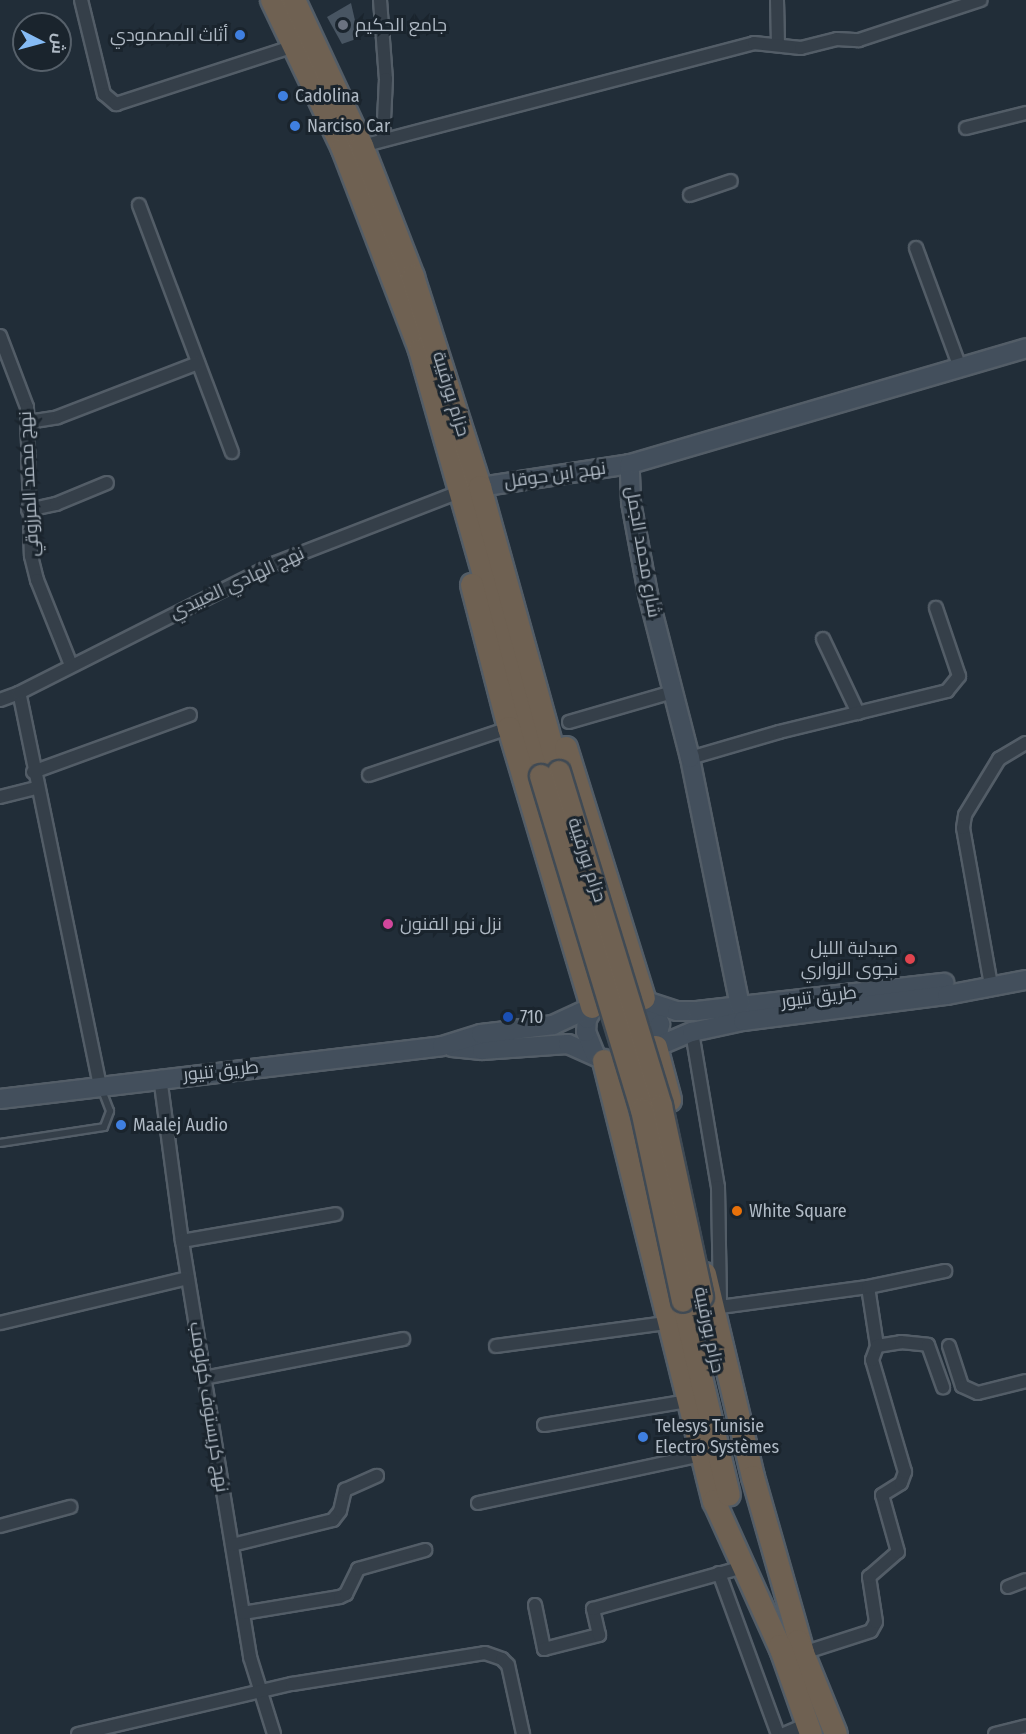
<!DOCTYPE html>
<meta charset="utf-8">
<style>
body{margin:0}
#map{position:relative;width:1026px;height:1734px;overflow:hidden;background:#212d38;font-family:"Fira Sans Condensed",Cairo,sans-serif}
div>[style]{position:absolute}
.building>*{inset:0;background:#485562}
.roads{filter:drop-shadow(2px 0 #535d67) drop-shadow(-2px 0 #535d67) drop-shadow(0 2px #535d67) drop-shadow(0 -2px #535d67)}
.lane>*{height:6px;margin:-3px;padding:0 3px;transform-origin:3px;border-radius:3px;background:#353f49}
.street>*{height:12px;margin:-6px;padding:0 6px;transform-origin:6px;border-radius:6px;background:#353f49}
.secondary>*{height:18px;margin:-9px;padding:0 9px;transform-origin:9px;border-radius:9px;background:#434f5c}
.highway>*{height:22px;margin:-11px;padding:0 11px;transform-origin:11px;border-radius:11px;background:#6f6152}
.bridges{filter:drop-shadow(2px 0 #404a54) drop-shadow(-2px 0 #404a54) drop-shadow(0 2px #404a54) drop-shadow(0 -2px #404a54)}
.highway-bridge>*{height:22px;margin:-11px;padding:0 11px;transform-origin:11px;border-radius:11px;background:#6f6152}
.dots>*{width:16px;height:16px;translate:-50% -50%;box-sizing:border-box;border:3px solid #1a242d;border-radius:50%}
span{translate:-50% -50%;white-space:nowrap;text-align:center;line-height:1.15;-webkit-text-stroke:6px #1a242d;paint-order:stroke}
.poi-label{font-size:18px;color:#b0bac5}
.left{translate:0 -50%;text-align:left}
.right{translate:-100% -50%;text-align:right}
.street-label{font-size:18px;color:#b0bac5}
.north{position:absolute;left:12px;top:12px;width:60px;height:60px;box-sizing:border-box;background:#1a242d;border:2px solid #56606a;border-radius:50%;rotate:96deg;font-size:16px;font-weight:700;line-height:24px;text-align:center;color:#b0bac5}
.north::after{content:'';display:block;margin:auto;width:21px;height:27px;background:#85bbf5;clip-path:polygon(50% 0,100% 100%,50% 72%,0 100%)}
</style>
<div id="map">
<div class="building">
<i style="clip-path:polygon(351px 3px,359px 38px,342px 44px,327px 17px)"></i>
</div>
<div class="roads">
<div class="lane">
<i style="left:0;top:1143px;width:105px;rotate:-8.7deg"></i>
<i style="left:104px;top:1127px;width:17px;rotate:-69deg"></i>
<i style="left:110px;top:1111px;width:22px;rotate:-111deg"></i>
</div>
<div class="street">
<i style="left:81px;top:0;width:97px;rotate:76.3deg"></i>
<i style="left:104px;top:94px;width:16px;rotate:40deg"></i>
<i style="left:116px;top:104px;width:188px;rotate:-18deg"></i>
<i style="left:380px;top:0;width:79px;rotate:85.7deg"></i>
<i style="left:386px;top:79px;width:61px;rotate:92.8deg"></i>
<i style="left:777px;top:0;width:43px;rotate:88.7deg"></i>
<i style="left:966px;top:128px;width:62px;rotate:-14deg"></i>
<i style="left:362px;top:146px;width:405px;rotate:-14.7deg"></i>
<i style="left:754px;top:43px;width:47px;rotate:6.1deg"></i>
<i style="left:801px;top:48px;width:37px;rotate:-14deg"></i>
<i style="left:837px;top:39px;width:22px;rotate:3deg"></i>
<i style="left:859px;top:40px;width:128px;rotate:-18.2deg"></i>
<i style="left:690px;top:195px;width:43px;rotate:-18.9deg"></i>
<i style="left:139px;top:205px;width:264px;rotate:69.4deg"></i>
<i style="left:916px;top:248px;width:125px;rotate:69.8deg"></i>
<i style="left:0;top:336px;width:76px;rotate:69.2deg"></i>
<i style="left:27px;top:407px;width:149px;rotate:88.5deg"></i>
<i style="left:31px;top:556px;width:25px;rotate:76deg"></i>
<i style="left:37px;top:580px;width:92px;rotate:68.2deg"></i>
<i style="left:28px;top:422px;width:30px;rotate:-9deg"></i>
<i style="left:58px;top:417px;width:150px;rotate:-21.1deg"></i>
<i style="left:28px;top:510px;width:29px;rotate:-12deg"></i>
<i style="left:56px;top:504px;width:55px;rotate:-22.4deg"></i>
<i style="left:823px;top:639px;width:82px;rotate:64.7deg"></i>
<i style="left:0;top:700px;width:20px;rotate:-20deg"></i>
<i style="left:569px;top:722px;width:107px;rotate:-16.2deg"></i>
<i style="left:690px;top:758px;width:93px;rotate:-16.3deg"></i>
<i style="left:779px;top:732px;width:173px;rotate:-13.7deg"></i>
<i style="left:947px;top:691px;width:19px;rotate:-51deg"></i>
<i style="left:959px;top:676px;width:72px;rotate:-108.7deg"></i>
<i style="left:33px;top:772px;width:167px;rotate:-20deg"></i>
<i style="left:369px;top:775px;width:148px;rotate:-18.6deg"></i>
<i style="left:0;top:797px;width:37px;rotate:-14deg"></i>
<i style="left:991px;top:985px;width:159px;rotate:-100.1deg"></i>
<i style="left:963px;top:828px;width:13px;rotate:-81deg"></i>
<i style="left:965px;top:815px;width:66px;rotate:-58.7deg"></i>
<i style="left:999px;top:759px;width:31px;rotate:-31deg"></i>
<i style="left:692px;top:1032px;width:157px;rotate:80.5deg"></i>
<i style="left:718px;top:1187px;width:117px;rotate:89deg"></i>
<i style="left:160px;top:1077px;width:165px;rotate:82.4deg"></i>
<i style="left:182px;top:1241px;width:422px;rotate:80.7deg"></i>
<i style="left:250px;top:1657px;width:81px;rotate:72.7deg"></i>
<i style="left:100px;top:1086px;width:401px;rotate:-101.6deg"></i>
<i style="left:19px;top:693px;width:288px;rotate:-26.8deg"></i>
<i style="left:276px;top:563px;width:199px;rotate:-21.2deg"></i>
<i style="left:182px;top:1241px;width:156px;rotate:-9.9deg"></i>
<i style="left:868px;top:1287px;width:60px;rotate:81.3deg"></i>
<i style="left:720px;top:1307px;width:149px;rotate:-7.7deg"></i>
<i style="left:868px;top:1287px;width:79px;rotate:-11.7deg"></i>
<i style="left:0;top:1323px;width:193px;rotate:-13.5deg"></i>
<i style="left:496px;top:1346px;width:173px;rotate:-7.7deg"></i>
<i style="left:949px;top:1346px;width:42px;rotate:72deg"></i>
<i style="left:962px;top:1386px;width:17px;rotate:24deg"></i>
<i style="left:978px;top:1393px;width:49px;rotate:-14deg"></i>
<i style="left:204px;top:1378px;width:203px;rotate:-11.1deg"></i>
<i style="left:544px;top:1425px;width:145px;rotate:-9.5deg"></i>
<i style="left:478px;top:1503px;width:229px;rotate:-12.1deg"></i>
<i style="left:0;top:1526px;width:73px;rotate:-15.2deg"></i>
<i style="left:232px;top:1545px;width:104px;rotate:-13.9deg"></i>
<i style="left:333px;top:1520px;width:11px;rotate:-52deg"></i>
<i style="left:340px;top:1511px;width:22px;rotate:-77deg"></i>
<i style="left:345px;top:1490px;width:35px;rotate:-24deg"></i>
<i style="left:719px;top:1573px;width:171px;rotate:69.9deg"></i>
<i style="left:1008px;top:1587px;width:19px;rotate:-21deg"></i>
<i style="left:535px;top:1605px;width:45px;rotate:78.4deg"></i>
<i style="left:544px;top:1649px;width:57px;rotate:-14.3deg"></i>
<i style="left:599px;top:1635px;width:27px;rotate:-103deg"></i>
<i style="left:593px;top:1609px;width:156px;rotate:-15.6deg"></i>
<i style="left:243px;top:1613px;width:98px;rotate:-9.4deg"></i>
<i style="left:340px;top:1597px;width:7px;rotate:-27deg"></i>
<i style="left:346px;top:1594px;width:28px;rotate:-64deg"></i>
<i style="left:358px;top:1569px;width:70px;rotate:-15.8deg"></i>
<i style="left:803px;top:1653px;width:71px;rotate:-17.9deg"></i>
<i style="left:871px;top:1631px;width:10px;rotate:-61deg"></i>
<i style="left:876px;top:1622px;width:46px;rotate:-98.8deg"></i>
<i style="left:869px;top:1577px;width:38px;rotate:-41deg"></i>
<i style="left:898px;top:1552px;width:59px;rotate:-105.7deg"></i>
<i style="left:882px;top:1495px;width:22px;rotate:-32deg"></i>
<i style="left:901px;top:1483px;width:12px;rotate:-70deg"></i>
<i style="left:905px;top:1472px;width:117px;rotate:-106.4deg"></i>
<i style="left:872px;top:1360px;width:15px;rotate:-70deg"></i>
<i style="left:877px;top:1346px;width:24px;rotate:-9deg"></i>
<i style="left:901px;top:1342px;width:27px;rotate:6deg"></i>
<i style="left:928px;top:1345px;width:45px;rotate:70.3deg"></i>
<i style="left:78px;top:1734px;width:220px;rotate:-13.2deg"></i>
<i style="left:292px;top:1684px;width:195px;rotate:-9.1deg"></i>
<i style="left:485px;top:1653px;width:18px;rotate:19deg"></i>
<i style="left:502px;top:1659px;width:8px;rotate:45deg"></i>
<i style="left:508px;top:1665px;width:71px;rotate:77.7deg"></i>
<i style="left:784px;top:1734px;width:26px;rotate:-23deg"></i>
<i style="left:995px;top:1734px;width:32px;rotate:-14deg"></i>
</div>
<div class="secondary">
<i style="left:480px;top:487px;width:152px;rotate:-8.7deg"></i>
<i style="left:631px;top:993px;width:20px;rotate:27deg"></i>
<i style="left:649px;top:1002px;width:25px;rotate:63deg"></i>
<i style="left:660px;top:1024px;width:23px;rotate:100deg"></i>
<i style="left:656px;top:1047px;width:12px;rotate:132deg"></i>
<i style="left:649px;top:1002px;width:29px;rotate:18deg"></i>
<i style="left:677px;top:1011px;width:20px"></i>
<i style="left:697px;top:1011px;width:249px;rotate:-6.5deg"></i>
<i style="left:740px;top:1006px;width:253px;rotate:-101.4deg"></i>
<i style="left:690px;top:758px;width:169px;rotate:-104.4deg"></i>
<i style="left:648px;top:594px;width:94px;rotate:-100.5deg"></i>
<i style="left:631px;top:502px;width:38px;rotate:-92deg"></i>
<i style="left:630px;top:464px;width:413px;rotate:-16.3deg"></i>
<i style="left:452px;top:1047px;width:30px;rotate:6deg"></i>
<i style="left:482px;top:1050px;width:86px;rotate:-4deg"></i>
<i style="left:568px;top:1044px;width:54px;rotate:24.2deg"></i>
<i style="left:656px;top:1047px;width:39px;rotate:-23deg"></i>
<i style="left:692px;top:1032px;width:52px;rotate:-12.2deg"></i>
<i style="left:743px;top:1021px;width:206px;rotate:-7.3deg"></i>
<i style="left:947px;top:995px;width:80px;rotate:-10.8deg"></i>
<i style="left:595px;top:1054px;width:24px;rotate:-112deg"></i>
<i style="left:586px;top:1032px;width:13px;rotate:-86deg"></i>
<i style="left:587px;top:1019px;width:17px;rotate:-59deg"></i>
<i style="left:0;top:1099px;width:445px;rotate:-6.8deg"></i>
<i style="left:442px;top:1046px;width:41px;rotate:-17.1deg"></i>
<i style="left:481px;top:1034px;width:73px;rotate:-7.1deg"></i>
<i style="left:553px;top:1025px;width:43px;rotate:-24.8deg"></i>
</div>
<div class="highway">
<i style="left:272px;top:0;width:165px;rotate:64.5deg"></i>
<i style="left:343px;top:149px;width:215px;rotate:69deg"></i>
<i style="left:420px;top:350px;width:443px;rotate:74.1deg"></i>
<i style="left:294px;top:0;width:161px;rotate:65deg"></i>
<i style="left:362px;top:146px;width:141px;rotate:68.7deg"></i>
<i style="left:413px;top:277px;width:220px;rotate:72.3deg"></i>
<i style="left:480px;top:487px;width:296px;rotate:74.5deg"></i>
<i style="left:472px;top:585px;width:148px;rotate:75.5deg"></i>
<i style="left:509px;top:728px;width:291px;rotate:73.4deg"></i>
<i style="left:566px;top:748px;width:262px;rotate:72.7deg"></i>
<i style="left:656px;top:1047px;width:55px;rotate:75.2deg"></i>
<i style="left:604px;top:1061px;width:454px;rotate:76deg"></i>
<i style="left:714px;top:1501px;width:172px;rotate:65.7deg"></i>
<i style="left:705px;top:1274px;width:209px;rotate:76.7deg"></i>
<i style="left:753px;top:1477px;width:183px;rotate:74.1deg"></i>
<i style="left:683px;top:1301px;width:199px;rotate:76.7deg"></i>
<i style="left:798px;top:1641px;width:100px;rotate:67.8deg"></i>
<i style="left:780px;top:1646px;width:93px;rotate:70.6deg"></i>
</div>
</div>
<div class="bridges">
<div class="highway-bridge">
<i style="left:559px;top:772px;width:349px;rotate:73deg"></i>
<i style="left:661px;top:1106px;width:195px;rotate:77.9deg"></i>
<i style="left:541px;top:776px;width:349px;rotate:73.2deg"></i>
<i style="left:642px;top:1110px;width:195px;rotate:77.9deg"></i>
</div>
</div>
<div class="dots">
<i style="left:343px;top:25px;background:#6b7280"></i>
<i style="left:240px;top:35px;background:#3f7fe0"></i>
<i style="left:283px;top:96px;background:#3f7fe0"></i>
<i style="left:295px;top:126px;background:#3f7fe0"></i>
<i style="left:388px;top:924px;background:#d1479c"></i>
<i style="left:910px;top:959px;background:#e0444e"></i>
<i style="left:508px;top:1017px;background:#1a4fb4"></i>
<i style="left:121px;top:1125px;background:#3f7fe0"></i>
<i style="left:737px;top:1211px;background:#e8710a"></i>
<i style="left:643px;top:1437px;background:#3f7fe0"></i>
</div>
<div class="poi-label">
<span class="left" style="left:355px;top:25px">جامع الحكيم</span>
<span class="right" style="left:228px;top:35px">أثاث المصمودي</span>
<span class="left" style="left:295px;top:96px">Cadolina</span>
<span class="left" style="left:307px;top:126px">Narciso Car</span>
<span class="left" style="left:400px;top:924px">نزل نهر الفنون</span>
<span class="right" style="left:898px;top:959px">صيدلية الليل<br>نجوى الزواري</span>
<span class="left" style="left:520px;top:1017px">710</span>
<span class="left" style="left:133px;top:1125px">Maalej Audio</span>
<span class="left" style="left:749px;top:1211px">White Square</span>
<span class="left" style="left:655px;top:1437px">Telesys Tunisie<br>Electro Systèmes</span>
</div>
<div class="street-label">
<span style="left:451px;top:394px;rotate:73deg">حزام بورقيبة</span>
<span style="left:555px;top:475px;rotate:-8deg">نهج ابن حوقل</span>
<span style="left:29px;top:484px;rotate:-93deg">نهج محمد المرزوقي</span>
<span style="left:643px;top:552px;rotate:80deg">شارع محمد الجمل</span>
<span style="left:237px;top:583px;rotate:-25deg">نهج الهادي العبيدي</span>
<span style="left:587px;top:860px;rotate:72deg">حزام بورقيبة</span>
<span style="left:819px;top:997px;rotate:-7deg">طريق تنيور</span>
<span style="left:221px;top:1071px;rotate:-6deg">طريق تنيور</span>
<span style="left:709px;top:1330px;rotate:78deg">حزام بورقيبة</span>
<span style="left:209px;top:1407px;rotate:81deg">نهج كريستوف كولومب</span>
</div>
<div class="north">ش</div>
</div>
